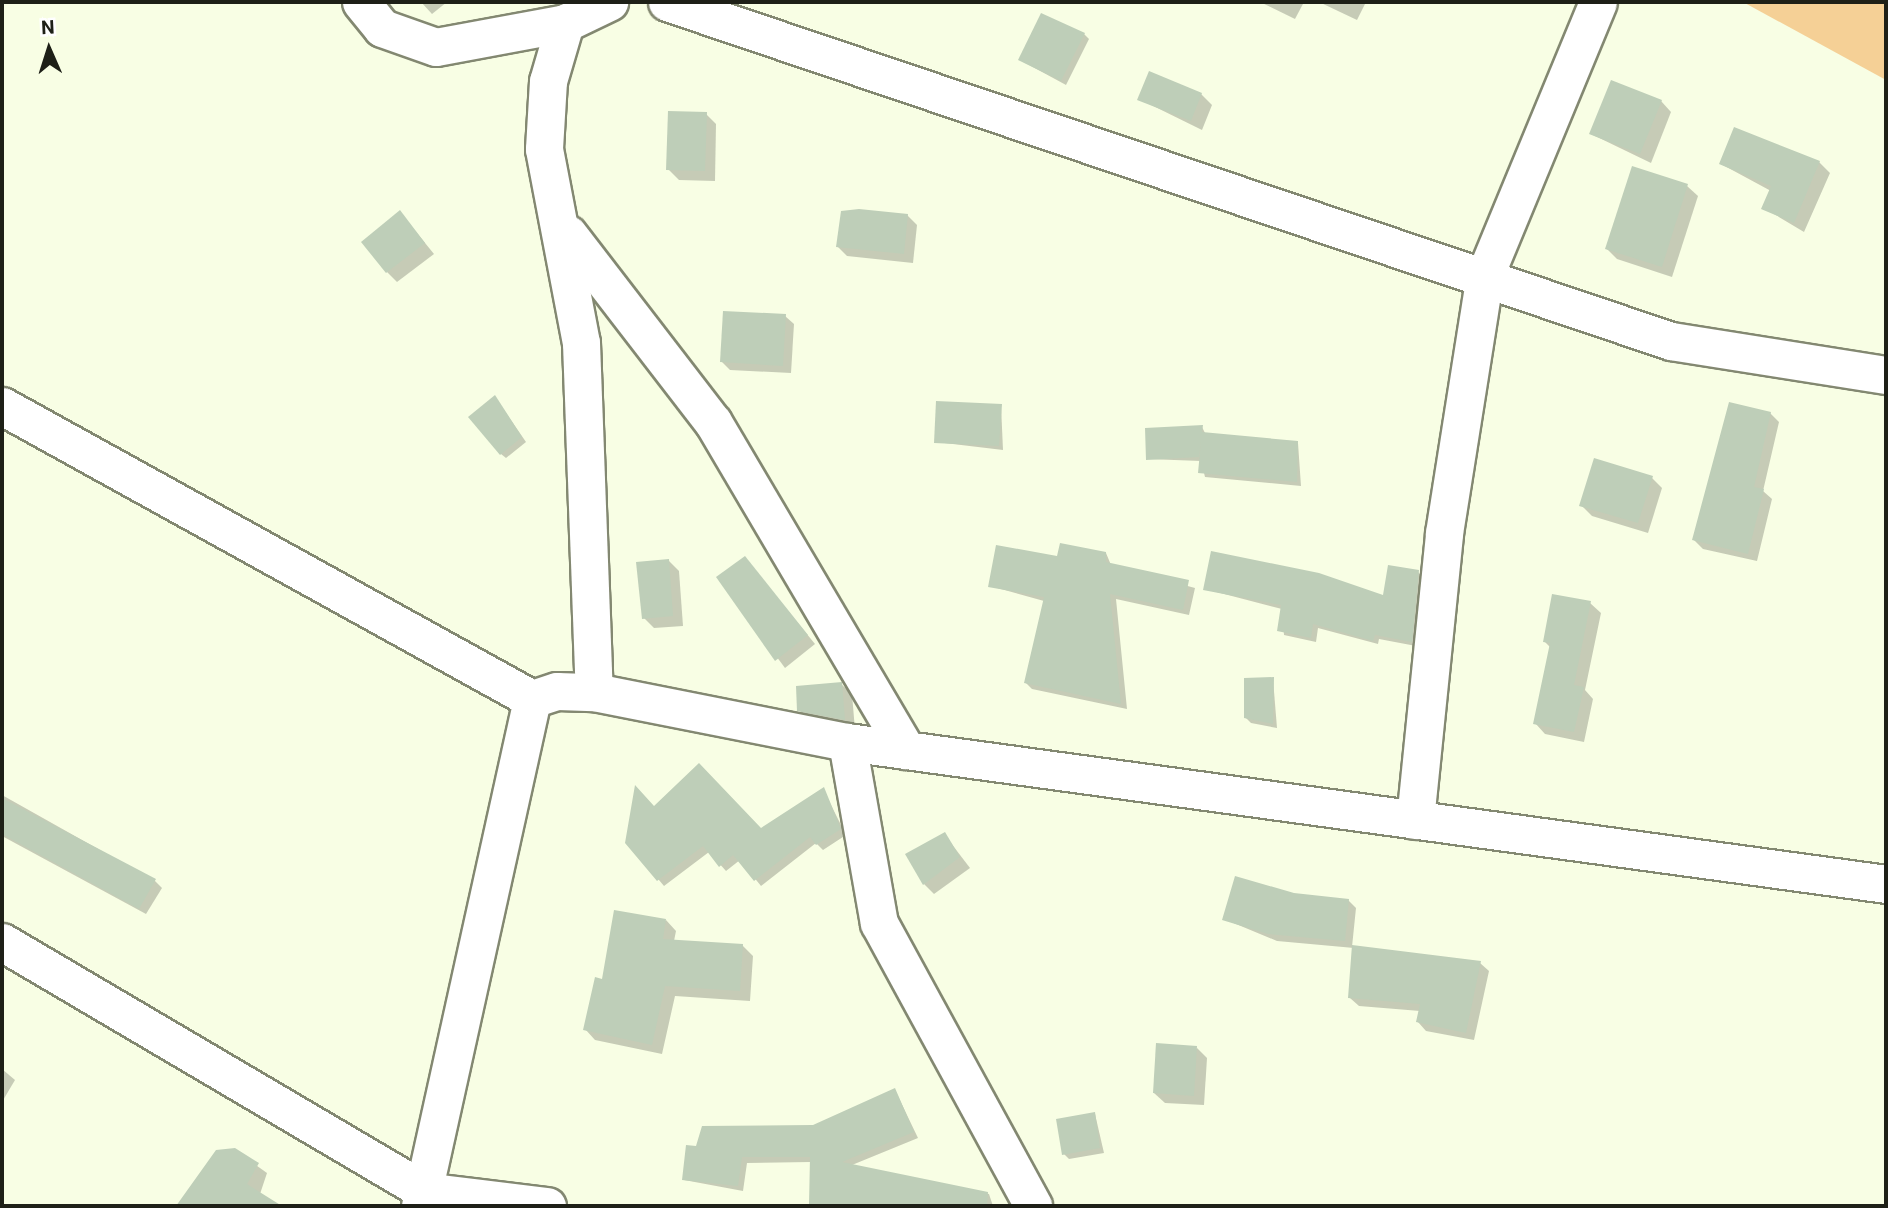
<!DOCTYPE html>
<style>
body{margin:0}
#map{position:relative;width:1888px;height:1208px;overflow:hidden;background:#f8fee4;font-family:Roboto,sans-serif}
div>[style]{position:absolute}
.green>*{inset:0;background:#f5d096}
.shadow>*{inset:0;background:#0003}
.building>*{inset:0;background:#beceb8}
.roads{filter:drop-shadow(2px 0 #838871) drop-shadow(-2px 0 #838871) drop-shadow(0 2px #838871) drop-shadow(0 -2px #838871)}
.street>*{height:37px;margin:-18.5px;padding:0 18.5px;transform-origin:18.5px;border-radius:18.5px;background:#fff}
span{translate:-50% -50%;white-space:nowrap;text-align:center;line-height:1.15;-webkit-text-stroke:6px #fff;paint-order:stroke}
.frame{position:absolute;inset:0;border:4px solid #1e2017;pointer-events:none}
.north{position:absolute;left:14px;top:14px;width:70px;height:70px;-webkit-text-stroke:5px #fff;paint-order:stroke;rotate:357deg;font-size:19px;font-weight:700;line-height:28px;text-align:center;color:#1e2017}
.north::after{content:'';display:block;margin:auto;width:24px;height:32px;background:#1e2017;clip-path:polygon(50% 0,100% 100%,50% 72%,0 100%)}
</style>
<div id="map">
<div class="green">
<i style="clip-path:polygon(1743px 2px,1886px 2px,1886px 80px)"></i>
</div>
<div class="shadow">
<i style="clip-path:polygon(421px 2px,447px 2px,432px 14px)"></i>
<i style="clip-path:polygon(1260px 2px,1304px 2px,1295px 19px)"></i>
<i style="clip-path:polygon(1319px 2px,1366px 2px,1357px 20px)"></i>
<i style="clip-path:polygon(1084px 34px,1089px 39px,1066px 85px,1020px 60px)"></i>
<i style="clip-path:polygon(1201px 94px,1212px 105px,1202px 130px,1139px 99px)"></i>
<i style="clip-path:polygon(1661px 101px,1671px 112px,1651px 163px,1591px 134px)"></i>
<i style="clip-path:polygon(706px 114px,716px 124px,715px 181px,679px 180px,668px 169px)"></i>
<i style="clip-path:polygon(1819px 162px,1830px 173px,1804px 232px,1764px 208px,1771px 191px,1721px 164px)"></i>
<i style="clip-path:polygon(1633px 168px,1687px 186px,1698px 196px,1672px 277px,1617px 259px,1607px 249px)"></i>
<i style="clip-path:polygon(400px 212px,434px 254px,397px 282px,387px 272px)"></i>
<i style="clip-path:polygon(907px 215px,917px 225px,913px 263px,847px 256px,838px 247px)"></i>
<i style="clip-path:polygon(785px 316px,794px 324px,791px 373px,730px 370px,722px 362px)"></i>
<i style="clip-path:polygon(495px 397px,526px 442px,506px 458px,501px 454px)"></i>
<i style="clip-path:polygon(1001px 405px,1003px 450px,936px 442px)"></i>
<i style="clip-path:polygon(1770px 413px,1779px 422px,1763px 491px,1772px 499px,1757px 561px,1703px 549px,1694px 540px)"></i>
<i style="clip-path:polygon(1202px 427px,1206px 435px,1298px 443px,1301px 486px,1205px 477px,1201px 461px,1147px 459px)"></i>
<i style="clip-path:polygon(1652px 478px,1662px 488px,1648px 533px,1592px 516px,1581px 505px)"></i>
<i style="clip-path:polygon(1106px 553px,1111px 565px,1195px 588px,1189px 615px,1116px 599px,1127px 709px,1032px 689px,1026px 683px,1044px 601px,990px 586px,1059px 558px)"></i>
<i style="clip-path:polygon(745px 558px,815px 644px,785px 668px,718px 578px)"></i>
<i style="clip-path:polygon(669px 561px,679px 571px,683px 626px,654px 628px,644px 618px)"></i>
<i style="clip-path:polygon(1418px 572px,1423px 577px,1416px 646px,1379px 639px,1378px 644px,1318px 628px,1316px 642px,1284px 635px,1282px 609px,1205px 589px,1385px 597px)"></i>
<i style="clip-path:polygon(1590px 603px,1601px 613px,1585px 690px,1593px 699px,1584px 742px,1545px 734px,1535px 723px,1551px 648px,1545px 642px)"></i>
<i style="clip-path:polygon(1273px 679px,1277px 728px,1251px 723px,1246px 718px)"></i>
<i style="clip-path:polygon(841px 684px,852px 694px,855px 730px,810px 721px,799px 710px)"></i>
<i style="clip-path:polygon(823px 789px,846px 835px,823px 850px,816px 843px,761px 886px,740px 860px,726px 871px,709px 852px,664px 886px,627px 842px,654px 808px,761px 830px)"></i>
<i style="clip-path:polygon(2px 795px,155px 881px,162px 888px,146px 914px,2px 836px)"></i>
<i style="clip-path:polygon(944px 834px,970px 868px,934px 894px,924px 884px)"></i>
<i style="clip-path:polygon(1294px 895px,1348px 900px,1356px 908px,1352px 947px,1480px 963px,1489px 971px,1474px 1040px,1426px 1031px,1418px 1022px,1420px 1011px,1359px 1006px,1350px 998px,1354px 948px,1277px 941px,1224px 919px)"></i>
<i style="clip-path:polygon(666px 920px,676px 931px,674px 941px,742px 945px,753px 956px,750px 1001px,675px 996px,662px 1054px,595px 1040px,585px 1029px,604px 981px)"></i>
<i style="clip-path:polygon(1197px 1048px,1207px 1058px,1204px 1105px,1165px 1103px,1154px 1093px)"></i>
<i style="clip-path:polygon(2px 1069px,15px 1080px,2px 1102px)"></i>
<i style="clip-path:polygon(895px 1090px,918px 1138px,852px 1165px,989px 1194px,993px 1206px,812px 1206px,811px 1162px,747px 1163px,743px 1191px,684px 1180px,697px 1148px,813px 1126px)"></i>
<i style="clip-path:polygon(1095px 1114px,1104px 1153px,1069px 1159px,1064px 1154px)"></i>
<i style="clip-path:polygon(235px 1150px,267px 1173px,256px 1206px,178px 1206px,217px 1152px)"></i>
</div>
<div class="building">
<i style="clip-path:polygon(1041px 13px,1085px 33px,1061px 81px,1018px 60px)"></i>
<i style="clip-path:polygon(1149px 71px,1202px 93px,1191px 121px,1137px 100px)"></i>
<i style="clip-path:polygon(1611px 80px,1662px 100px,1640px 154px,1589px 134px)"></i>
<i style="clip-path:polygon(668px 111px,707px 112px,705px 171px,666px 170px)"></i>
<i style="clip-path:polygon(1734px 127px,1820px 161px,1794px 223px,1761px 209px,1771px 186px,1719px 164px)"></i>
<i style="clip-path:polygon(1632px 166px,1688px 184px,1662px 267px,1605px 249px)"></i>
<i style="clip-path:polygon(859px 209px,908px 214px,904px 254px,836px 247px,841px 211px)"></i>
<i style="clip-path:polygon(400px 210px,425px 243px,386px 273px,361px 242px)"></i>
<i style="clip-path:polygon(723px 311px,786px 314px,783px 366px,720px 362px)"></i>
<i style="clip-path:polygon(495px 395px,522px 437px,500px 455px,468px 417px)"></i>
<i style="clip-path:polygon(936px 401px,1002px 404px,999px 446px,934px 443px)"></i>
<i style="clip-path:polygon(1729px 402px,1771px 412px,1754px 487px,1764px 489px,1748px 554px,1692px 540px)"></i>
<i style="clip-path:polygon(1203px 425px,1202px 432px,1298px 441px,1297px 482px,1198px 473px,1201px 441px,1199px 457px,1146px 460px,1145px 428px)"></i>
<i style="clip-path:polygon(1594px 458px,1653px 476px,1638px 523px,1579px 506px)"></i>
<i style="clip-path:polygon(1060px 543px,1106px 552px,1106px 562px,1189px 580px,1183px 610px,1110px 594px,1121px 704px,1024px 683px,1044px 597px,988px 587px,996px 545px,1057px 556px)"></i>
<i style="clip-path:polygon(1211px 551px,1319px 573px,1383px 595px,1388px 565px,1419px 570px,1412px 642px,1375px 635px,1373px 641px,1313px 624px,1311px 638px,1277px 631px,1281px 605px,1203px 590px)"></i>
<i style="clip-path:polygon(745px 556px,808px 635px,775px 661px,716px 577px)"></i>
<i style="clip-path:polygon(669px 559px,673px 616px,642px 619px,636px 562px)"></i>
<i style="clip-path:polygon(1552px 594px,1591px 601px,1574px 685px,1584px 687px,1574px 732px,1533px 724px,1550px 643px,1543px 642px)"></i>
<i style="clip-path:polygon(1274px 677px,1273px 724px,1244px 718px,1244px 678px)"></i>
<i style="clip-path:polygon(842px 682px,845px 720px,797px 711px,796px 686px)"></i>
<i style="clip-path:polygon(699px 763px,761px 828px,824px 787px,841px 829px,816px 845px,810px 837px,754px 881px,733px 855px,719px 867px,703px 846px,657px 881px,625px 843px,635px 785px,654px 806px)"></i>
<i style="clip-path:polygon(2px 798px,156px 879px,139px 909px,2px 834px)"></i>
<i style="clip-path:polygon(945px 832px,960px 857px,923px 885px,905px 854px)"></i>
<i style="clip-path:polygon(1235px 876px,1294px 893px,1349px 899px,1345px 941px,1268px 934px,1222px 920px)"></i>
<i style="clip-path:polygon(614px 910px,666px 919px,663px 939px,743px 944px,740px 991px,665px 986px,652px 1045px,583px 1030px,595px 977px,602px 979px)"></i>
<i style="clip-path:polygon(1352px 945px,1481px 961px,1466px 1033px,1416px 1022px,1420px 1004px,1348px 998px)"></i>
<i style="clip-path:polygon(1156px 1043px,1197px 1046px,1194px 1096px,1153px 1093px)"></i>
<i style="clip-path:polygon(895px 1088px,914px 1132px,842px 1162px,988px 1192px,987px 1206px,809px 1205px,810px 1157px,742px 1157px,738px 1186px,682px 1180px,686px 1145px,696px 1146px,702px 1126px,813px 1125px)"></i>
<i style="clip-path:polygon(1095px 1112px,1100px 1148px,1062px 1155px,1056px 1119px)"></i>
<i style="clip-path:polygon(235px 1148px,259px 1163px,247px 1184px,282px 1206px,176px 1206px,216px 1150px)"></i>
</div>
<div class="roads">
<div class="street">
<i style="left:361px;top:2px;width:33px;rotate:51deg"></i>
<i style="left:382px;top:28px;width:57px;rotate:19.4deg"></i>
<i style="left:436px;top:47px;width:131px;rotate:-10.5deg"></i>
<i style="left:565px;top:23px;width:49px;rotate:-25.5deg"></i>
<i style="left:667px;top:2px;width:1060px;rotate:18.66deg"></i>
<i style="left:1671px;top:341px;width:218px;rotate:9deg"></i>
<i style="left:565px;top:23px;width:60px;rotate:106.3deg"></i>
<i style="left:548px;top:81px;width:68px;rotate:93.4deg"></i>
<i style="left:544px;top:149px;width:197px;rotate:79.2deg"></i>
<i style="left:581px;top:343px;width:349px;rotate:87.9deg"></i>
<i style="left:568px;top:234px;width:237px;rotate:52.4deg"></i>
<i style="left:713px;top:422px;width:381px;rotate:59.5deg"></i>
<i style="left:2px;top:406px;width:606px;rotate:28.94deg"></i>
<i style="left:847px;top:742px;width:184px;rotate:80deg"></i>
<i style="left:879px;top:923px;width:322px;rotate:61.4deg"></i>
<i style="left:1415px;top:820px;width:288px;rotate:-84.2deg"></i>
<i style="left:1444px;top:533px;width:261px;rotate:-81deg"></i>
<i style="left:1485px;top:275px;width:295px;rotate:-67.5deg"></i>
<i style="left:2px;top:942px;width:490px;rotate:30.5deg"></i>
<i style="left:424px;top:1191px;width:124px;rotate:7deg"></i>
<i style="left:420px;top:1206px;width:519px;rotate:-77.54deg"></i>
<i style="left:532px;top:699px;width:26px;rotate:-18deg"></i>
<i style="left:557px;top:691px;width:37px;rotate:2deg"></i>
<i style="left:594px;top:692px;width:258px;rotate:11.2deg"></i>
<i style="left:847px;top:742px;width:1049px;rotate:7.78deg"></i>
</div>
</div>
<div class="frame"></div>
<div class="north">N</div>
</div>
